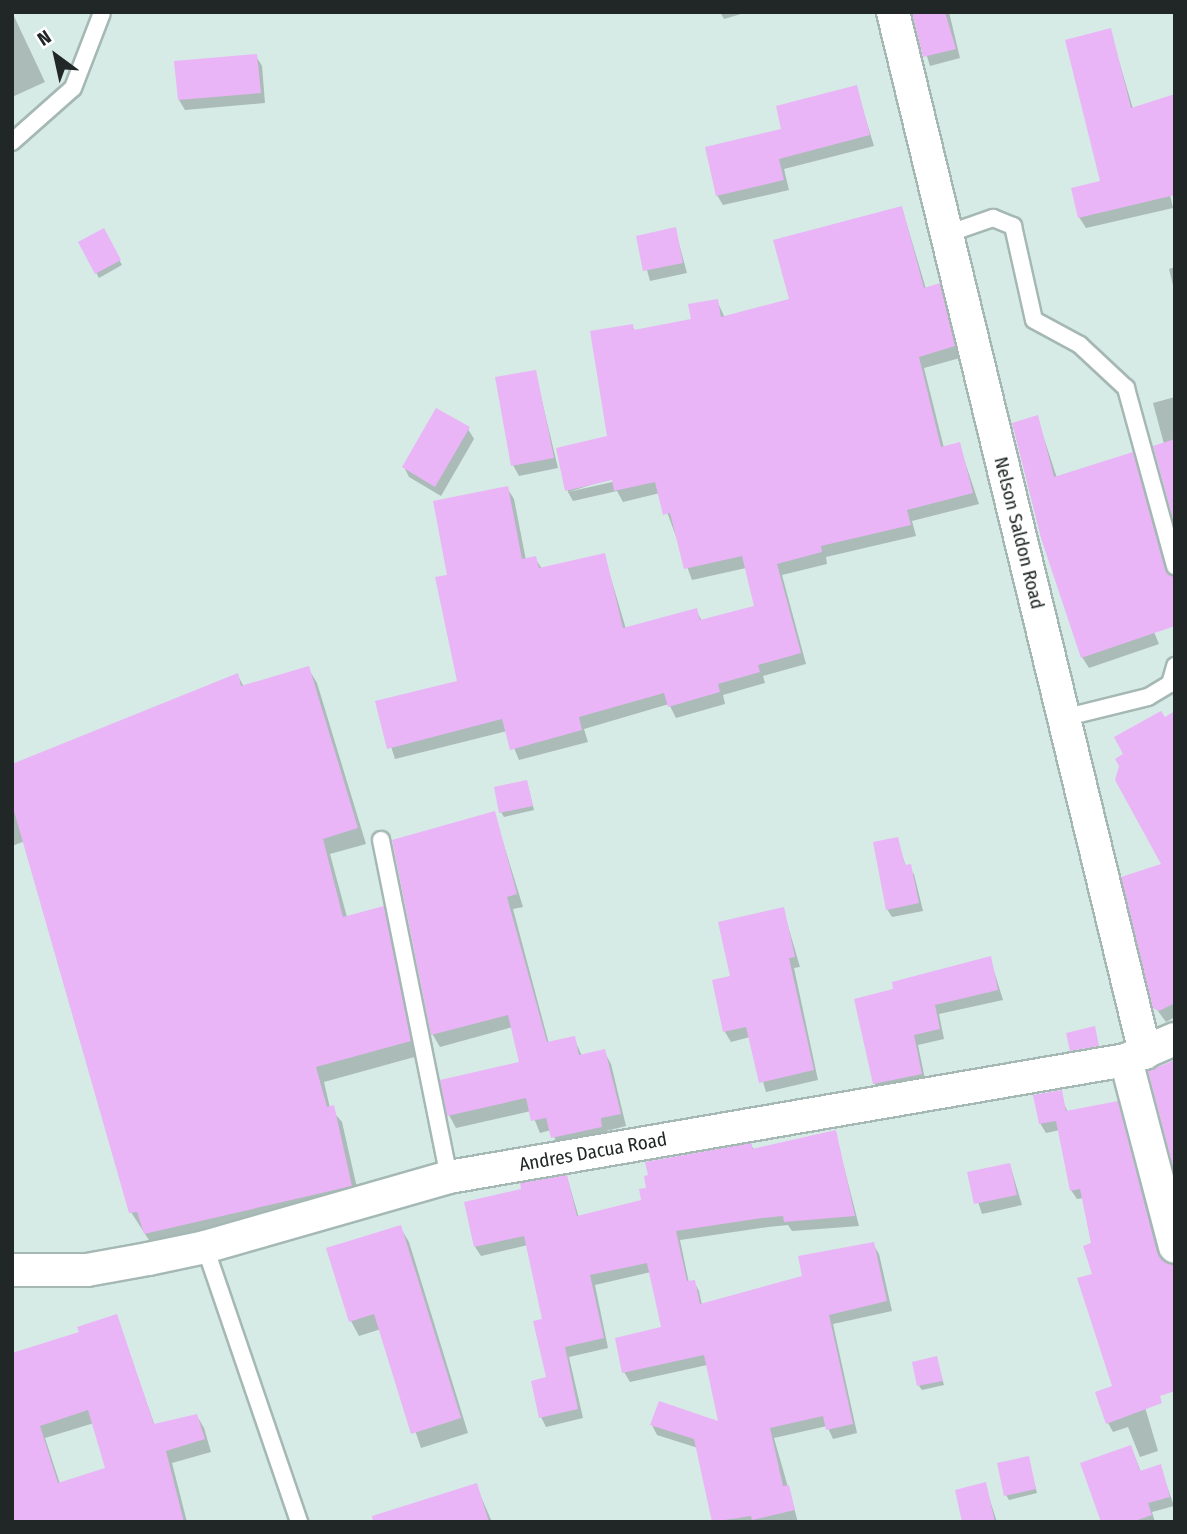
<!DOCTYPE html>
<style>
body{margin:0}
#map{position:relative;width:1187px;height:1534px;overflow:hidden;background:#d6eae6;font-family:"Fira Sans Condensed",sans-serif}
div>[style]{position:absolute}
.shadow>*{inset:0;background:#0003}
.building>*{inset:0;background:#e9b5f6}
.roads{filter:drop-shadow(2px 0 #a5b8b4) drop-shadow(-2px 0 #a5b8b4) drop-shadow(0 2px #a5b8b4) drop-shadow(0 -2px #a5b8b4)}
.service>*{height:16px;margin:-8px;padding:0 8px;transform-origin:8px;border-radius:8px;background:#fff}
.minor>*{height:32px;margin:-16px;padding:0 16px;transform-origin:16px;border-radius:16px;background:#fff}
span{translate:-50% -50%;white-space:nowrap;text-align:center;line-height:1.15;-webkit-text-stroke:6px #fff;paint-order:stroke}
.street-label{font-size:19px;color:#202726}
.frame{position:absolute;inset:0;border:14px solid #202726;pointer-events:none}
.north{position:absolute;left:21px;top:21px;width:70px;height:70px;-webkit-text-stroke:5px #fff;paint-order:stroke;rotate:327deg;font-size:19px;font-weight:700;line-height:28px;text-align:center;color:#202726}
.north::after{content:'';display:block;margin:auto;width:24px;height:32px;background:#202726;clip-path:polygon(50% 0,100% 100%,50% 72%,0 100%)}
</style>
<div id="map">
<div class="shadow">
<i style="clip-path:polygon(12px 12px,45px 82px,12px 97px)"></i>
<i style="clip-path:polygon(720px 12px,748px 12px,724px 19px)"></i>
<i style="clip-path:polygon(913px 12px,949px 12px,960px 58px,930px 66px)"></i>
<i style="clip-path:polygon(1110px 30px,1133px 109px,1159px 145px,1173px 208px,1086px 228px,1079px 217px,1102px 182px)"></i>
<i style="clip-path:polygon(256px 56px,262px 66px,265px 103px,185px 110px,179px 100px)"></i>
<i style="clip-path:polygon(856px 87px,874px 146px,784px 169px,789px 190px,723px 205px,717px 195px,784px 130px)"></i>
<i style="clip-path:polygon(902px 208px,926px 289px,939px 285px,945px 296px,960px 358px,924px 368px,944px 448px,959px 444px,979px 504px,912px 521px,916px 536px,826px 557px,827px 564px,782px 575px,806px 664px,763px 676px,765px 683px,723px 695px,725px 704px,676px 718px,669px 704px,584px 729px,588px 742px,519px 760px,507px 731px,395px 759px,377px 702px,459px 682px,437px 579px,450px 576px,435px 502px,507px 488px,514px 499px,526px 560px,535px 558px,542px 569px,604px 555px,626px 629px,696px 610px,702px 621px,756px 607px,746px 568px,692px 580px,660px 493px,623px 502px,617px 491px,573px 501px,568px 492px,621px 480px,620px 476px,568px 492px,558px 449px,609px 437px,592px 333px,632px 326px,635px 331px,693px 321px,690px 306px,717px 301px,725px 318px,792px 301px,775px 241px)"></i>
<i style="clip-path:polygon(675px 229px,687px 273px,650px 281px,638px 237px)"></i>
<i style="clip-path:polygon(103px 230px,122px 265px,99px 278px,80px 243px)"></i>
<i style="clip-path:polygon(1175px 267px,1175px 293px,1169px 269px)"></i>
<i style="clip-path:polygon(535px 372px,558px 468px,519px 476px,513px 465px)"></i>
<i style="clip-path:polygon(1175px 397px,1175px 523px,1164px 444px,1153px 403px)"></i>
<i style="clip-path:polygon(1037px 417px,1057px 478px,1132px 454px,1138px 465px,1168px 573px,1154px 632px,1159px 644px,1089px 668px,1082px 657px)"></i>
<i style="clip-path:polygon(468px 429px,474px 439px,441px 496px,409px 477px,404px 467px)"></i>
<i style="clip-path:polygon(308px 668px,317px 683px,366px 844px,330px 854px,347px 917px,383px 908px,391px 923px,418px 1056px,324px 1082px,330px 1108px,342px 1122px,360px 1201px,154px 1248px,131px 1212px,25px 841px,12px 846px,12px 766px,238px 676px,244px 687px)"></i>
<i style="clip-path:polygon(1175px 728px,1175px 1017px,1166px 1022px,1155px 1007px)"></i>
<i style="clip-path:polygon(527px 782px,534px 810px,504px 817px,501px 812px)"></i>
<i style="clip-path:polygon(494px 813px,523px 907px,513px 909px,549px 1044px,574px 1038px,582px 1056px,604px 1051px,611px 1064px,626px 1126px,606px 1131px,608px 1139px,560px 1150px,551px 1130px,540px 1133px,531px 1111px,456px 1128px,449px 1115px,521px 1064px,513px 1027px,440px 1047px,433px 1035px,394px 841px)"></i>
<i style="clip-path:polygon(897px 839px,906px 867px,914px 874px,923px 911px,892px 917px,887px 909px)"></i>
<i style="clip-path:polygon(783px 909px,800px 967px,794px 968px,818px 1080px,766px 1092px,750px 1037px,731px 1042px,725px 1032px,714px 981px,733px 977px)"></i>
<i style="clip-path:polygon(990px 958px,1003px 1000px,939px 1014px,944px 1039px,918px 1045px,926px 1084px,880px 1093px,874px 1083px,895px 991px)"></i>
<i style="clip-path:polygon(1063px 1102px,1068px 1112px,1117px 1103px,1160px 1257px,1169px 1266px,1122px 1330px,1158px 1451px,1140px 1457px,1128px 1427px,1113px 1432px,1108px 1423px,1114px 1387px,1084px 1198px,1077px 1199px,1071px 1190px,1060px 1130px,1046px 1133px,1040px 1123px)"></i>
<i style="clip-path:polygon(835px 1132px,859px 1226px,792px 1231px,788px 1225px,768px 1227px,680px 1240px,689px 1283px,694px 1282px,699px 1291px,702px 1305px,805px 1277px,873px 1244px,879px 1254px,892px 1311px,833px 1324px,857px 1433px,833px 1439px,827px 1426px,774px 1438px,798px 1522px,714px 1522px,698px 1448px,657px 1435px,652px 1425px,720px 1423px,707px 1365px,630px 1382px,624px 1372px,663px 1329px,651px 1272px,595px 1285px,608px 1348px,569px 1357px,583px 1418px,546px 1427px,541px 1417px,548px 1379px,545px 1320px,528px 1245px,481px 1256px,475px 1247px,567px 1177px,579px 1218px,643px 1202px,751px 1145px,754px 1150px)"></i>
<i style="clip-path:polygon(1010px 1165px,1022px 1205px,982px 1214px,969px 1174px)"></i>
<i style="clip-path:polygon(400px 1227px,409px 1242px,468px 1433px,421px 1448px,381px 1329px,359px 1336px,351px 1321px)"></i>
<i style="clip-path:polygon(evenodd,116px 1316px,155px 1426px,197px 1416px,204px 1428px,211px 1452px,172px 1463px,187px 1522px,12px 1522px,12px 1354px,81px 1334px,116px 1316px,94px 1423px,107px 1470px,60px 1484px,45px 1438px,94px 1423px)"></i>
<i style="clip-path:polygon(936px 1358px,944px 1385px,922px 1390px,919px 1386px)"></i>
<i style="clip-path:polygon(1131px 1447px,1141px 1472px,1160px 1466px,1174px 1506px,1152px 1512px,1155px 1522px,1102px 1522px)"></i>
<i style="clip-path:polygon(1028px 1458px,1037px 1493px,1009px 1500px,1006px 1495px)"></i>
<i style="clip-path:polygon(476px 1485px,492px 1522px,424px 1522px)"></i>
<i style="clip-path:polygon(985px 1485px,997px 1522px,964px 1522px)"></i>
</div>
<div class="building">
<i style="clip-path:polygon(912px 12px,945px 12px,956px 49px,923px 57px)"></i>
<i style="clip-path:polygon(1111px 28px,1131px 108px,1175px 94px,1175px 195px,1078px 218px,1071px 188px,1100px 181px,1065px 40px)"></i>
<i style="clip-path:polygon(257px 54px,261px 93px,178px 100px,174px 61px)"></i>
<i style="clip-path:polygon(857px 85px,870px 135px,779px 159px,784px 180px,716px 196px,705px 147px,781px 129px,776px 106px)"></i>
<i style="clip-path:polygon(902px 206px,924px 288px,940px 283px,955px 346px,919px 357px,941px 447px,960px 442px,973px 493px,907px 510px,911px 525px,821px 546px,822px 552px,777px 564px,801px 653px,758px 665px,760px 672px,718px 684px,720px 692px,668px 707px,664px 693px,579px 717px,582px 730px,510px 750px,502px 719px,387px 749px,375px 701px,457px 681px,435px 577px,447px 575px,433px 501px,508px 486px,522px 559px,536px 556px,539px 568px,605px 553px,623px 628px,697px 608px,700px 620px,754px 606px,742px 556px,684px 569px,670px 513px,663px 515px,655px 482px,614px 491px,612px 480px,565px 491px,556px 448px,607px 436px,590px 331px,633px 324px,634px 330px,691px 319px,688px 304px,718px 299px,721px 317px,789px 299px,773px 240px)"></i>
<i style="clip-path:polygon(676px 227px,683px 263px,643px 271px,636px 236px)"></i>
<i style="clip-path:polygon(104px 228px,121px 260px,95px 274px,78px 242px)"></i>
<i style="clip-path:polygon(536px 370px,554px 458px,511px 466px,495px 377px)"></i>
<i style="clip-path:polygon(436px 408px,470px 427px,435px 487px,402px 467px)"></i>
<i style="clip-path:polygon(1038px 415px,1054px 477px,1133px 452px,1165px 569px,1175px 576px,1175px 626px,1081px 658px,1041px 538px,1012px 423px)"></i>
<i style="clip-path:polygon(1175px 439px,1175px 526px,1153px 446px)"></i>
<i style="clip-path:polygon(309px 666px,358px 828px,323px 839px,343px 917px,384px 906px,411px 1041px,316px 1067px,327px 1107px,334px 1105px,352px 1186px,144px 1234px,137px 1212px,129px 1213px,12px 804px,12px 764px,238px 673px,241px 686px)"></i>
<i style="clip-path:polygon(1161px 711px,1165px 717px,1175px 711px,1175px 1003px,1159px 1011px,1153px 1008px,1121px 877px,1161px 864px,1115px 780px,1119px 766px,1115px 759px,1123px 754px,1114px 737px)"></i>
<i style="clip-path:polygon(527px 780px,533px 806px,499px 813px,494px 787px)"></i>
<i style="clip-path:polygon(495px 811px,517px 894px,507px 897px,547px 1042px,575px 1036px,579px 1055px,605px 1049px,621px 1114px,601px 1118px,602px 1127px,551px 1138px,546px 1118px,531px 1121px,526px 1098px,447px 1116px,440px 1080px,519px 1062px,508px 1015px,431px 1035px,392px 840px)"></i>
<i style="clip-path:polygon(898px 837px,905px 865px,911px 864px,919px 903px,886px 910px,873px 842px)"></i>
<i style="clip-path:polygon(784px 907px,795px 957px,789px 958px,814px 1070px,759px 1083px,746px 1027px,723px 1032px,712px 980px,730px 976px,718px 922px)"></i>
<i style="clip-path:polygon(991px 956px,998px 990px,935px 1005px,940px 1029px,914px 1035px,922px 1074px,873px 1084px,854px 999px,893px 989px,892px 982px)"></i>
<i style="clip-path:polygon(1095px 1026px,1099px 1046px,1070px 1051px,1066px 1033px)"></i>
<i style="clip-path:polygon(1175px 1060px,1175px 1174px,1148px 1071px)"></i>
<i style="clip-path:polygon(1062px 1090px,1066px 1111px,1118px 1101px,1157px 1252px,1162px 1260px,1175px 1265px,1175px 1391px,1160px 1396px,1162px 1403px,1106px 1424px,1095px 1392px,1112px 1386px,1077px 1278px,1092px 1274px,1083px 1246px,1091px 1243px,1080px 1189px,1070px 1191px,1056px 1121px,1039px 1124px,1033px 1095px)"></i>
<i style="clip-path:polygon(836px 1130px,855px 1216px,784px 1222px,783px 1216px,762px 1218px,676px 1231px,687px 1281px,695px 1280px,700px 1304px,802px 1276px,798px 1256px,874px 1242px,887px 1301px,829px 1315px,853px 1424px,826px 1430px,823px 1416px,770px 1428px,783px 1486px,789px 1485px,795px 1510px,752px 1520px,751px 1516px,712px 1522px,694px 1439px,650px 1425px,659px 1401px,718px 1421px,704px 1355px,622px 1373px,615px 1338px,661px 1327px,647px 1263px,590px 1275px,604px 1338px,565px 1347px,578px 1409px,539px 1418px,531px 1381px,546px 1377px,533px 1321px,542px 1319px,524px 1236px,474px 1247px,464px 1202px,521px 1189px,520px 1183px,567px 1175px,577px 1216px,641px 1200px,639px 1189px,646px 1188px,644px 1176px,648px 1175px,645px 1162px,752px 1143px,752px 1149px)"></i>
<i style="clip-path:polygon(1010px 1163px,1017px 1195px,974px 1204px,967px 1172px)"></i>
<i style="clip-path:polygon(401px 1225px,461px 1418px,411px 1434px,374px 1314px,349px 1322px,326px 1248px)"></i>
<i style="clip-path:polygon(evenodd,117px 1314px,154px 1424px,197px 1414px,205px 1439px,166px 1451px,184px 1522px,12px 1522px,12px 1353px,79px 1332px,77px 1327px,117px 1314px,88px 1410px,105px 1468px,58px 1483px,40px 1426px,88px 1410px)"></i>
<i style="clip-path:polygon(937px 1356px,943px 1381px,917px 1386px,912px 1362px)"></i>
<i style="clip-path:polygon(1131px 1445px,1140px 1471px,1161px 1464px,1170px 1497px,1148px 1503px,1152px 1515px,1132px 1522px,1101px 1522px,1080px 1463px)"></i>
<i style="clip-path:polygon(1029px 1456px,1036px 1489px,1004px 1496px,997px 1463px)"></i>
<i style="clip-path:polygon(986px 1482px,995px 1522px,962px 1522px,955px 1490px)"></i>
<i style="clip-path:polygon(477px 1483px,489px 1522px,373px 1522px,372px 1516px)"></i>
</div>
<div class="roads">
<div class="service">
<i style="left:12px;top:142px;width:81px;rotate:-41.5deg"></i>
<i style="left:73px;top:88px;width:80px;rotate:-68.9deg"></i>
<i style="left:947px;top:234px;width:49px;rotate:-19.2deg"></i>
<i style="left:993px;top:218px;width:22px;rotate:22deg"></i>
<i style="left:1013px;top:226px;width:96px;rotate:77.4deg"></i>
<i style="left:1034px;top:320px;width:52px;rotate:28.5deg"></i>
<i style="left:1080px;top:345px;width:63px;rotate:43.1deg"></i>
<i style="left:1126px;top:388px;width:185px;rotate:74.6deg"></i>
<i style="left:1063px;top:718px;width:88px;rotate:-13.9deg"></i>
<i style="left:1148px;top:697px;width:26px;rotate:-31deg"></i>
<i style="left:1170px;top:684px;width:19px;rotate:-74deg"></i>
<i style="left:381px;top:840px;width:344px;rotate:78.6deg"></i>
<i style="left:205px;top:1247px;width:291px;rotate:71.1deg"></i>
</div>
<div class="minor">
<i style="left:893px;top:12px;width:1071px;rotate:76.39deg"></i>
<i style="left:1126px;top:1060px;width:193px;rotate:75.3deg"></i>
<i style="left:12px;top:1270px;width:75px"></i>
<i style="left:87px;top:1270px;width:62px;rotate:-10.2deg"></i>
<i style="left:148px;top:1259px;width:58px;rotate:-11.9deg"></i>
<i style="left:205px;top:1247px;width:254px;rotate:-16deg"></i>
<i style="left:449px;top:1177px;width:687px;rotate:-9.81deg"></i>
<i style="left:1126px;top:1060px;width:53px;rotate:-23.2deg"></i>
</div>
</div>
<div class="street-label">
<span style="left:1019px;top:533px;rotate:76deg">Nelson Saldon Road</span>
<span style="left:593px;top:1152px;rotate:-10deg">Andres Dacua Road</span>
</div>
<div class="frame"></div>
<div class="north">N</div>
</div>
